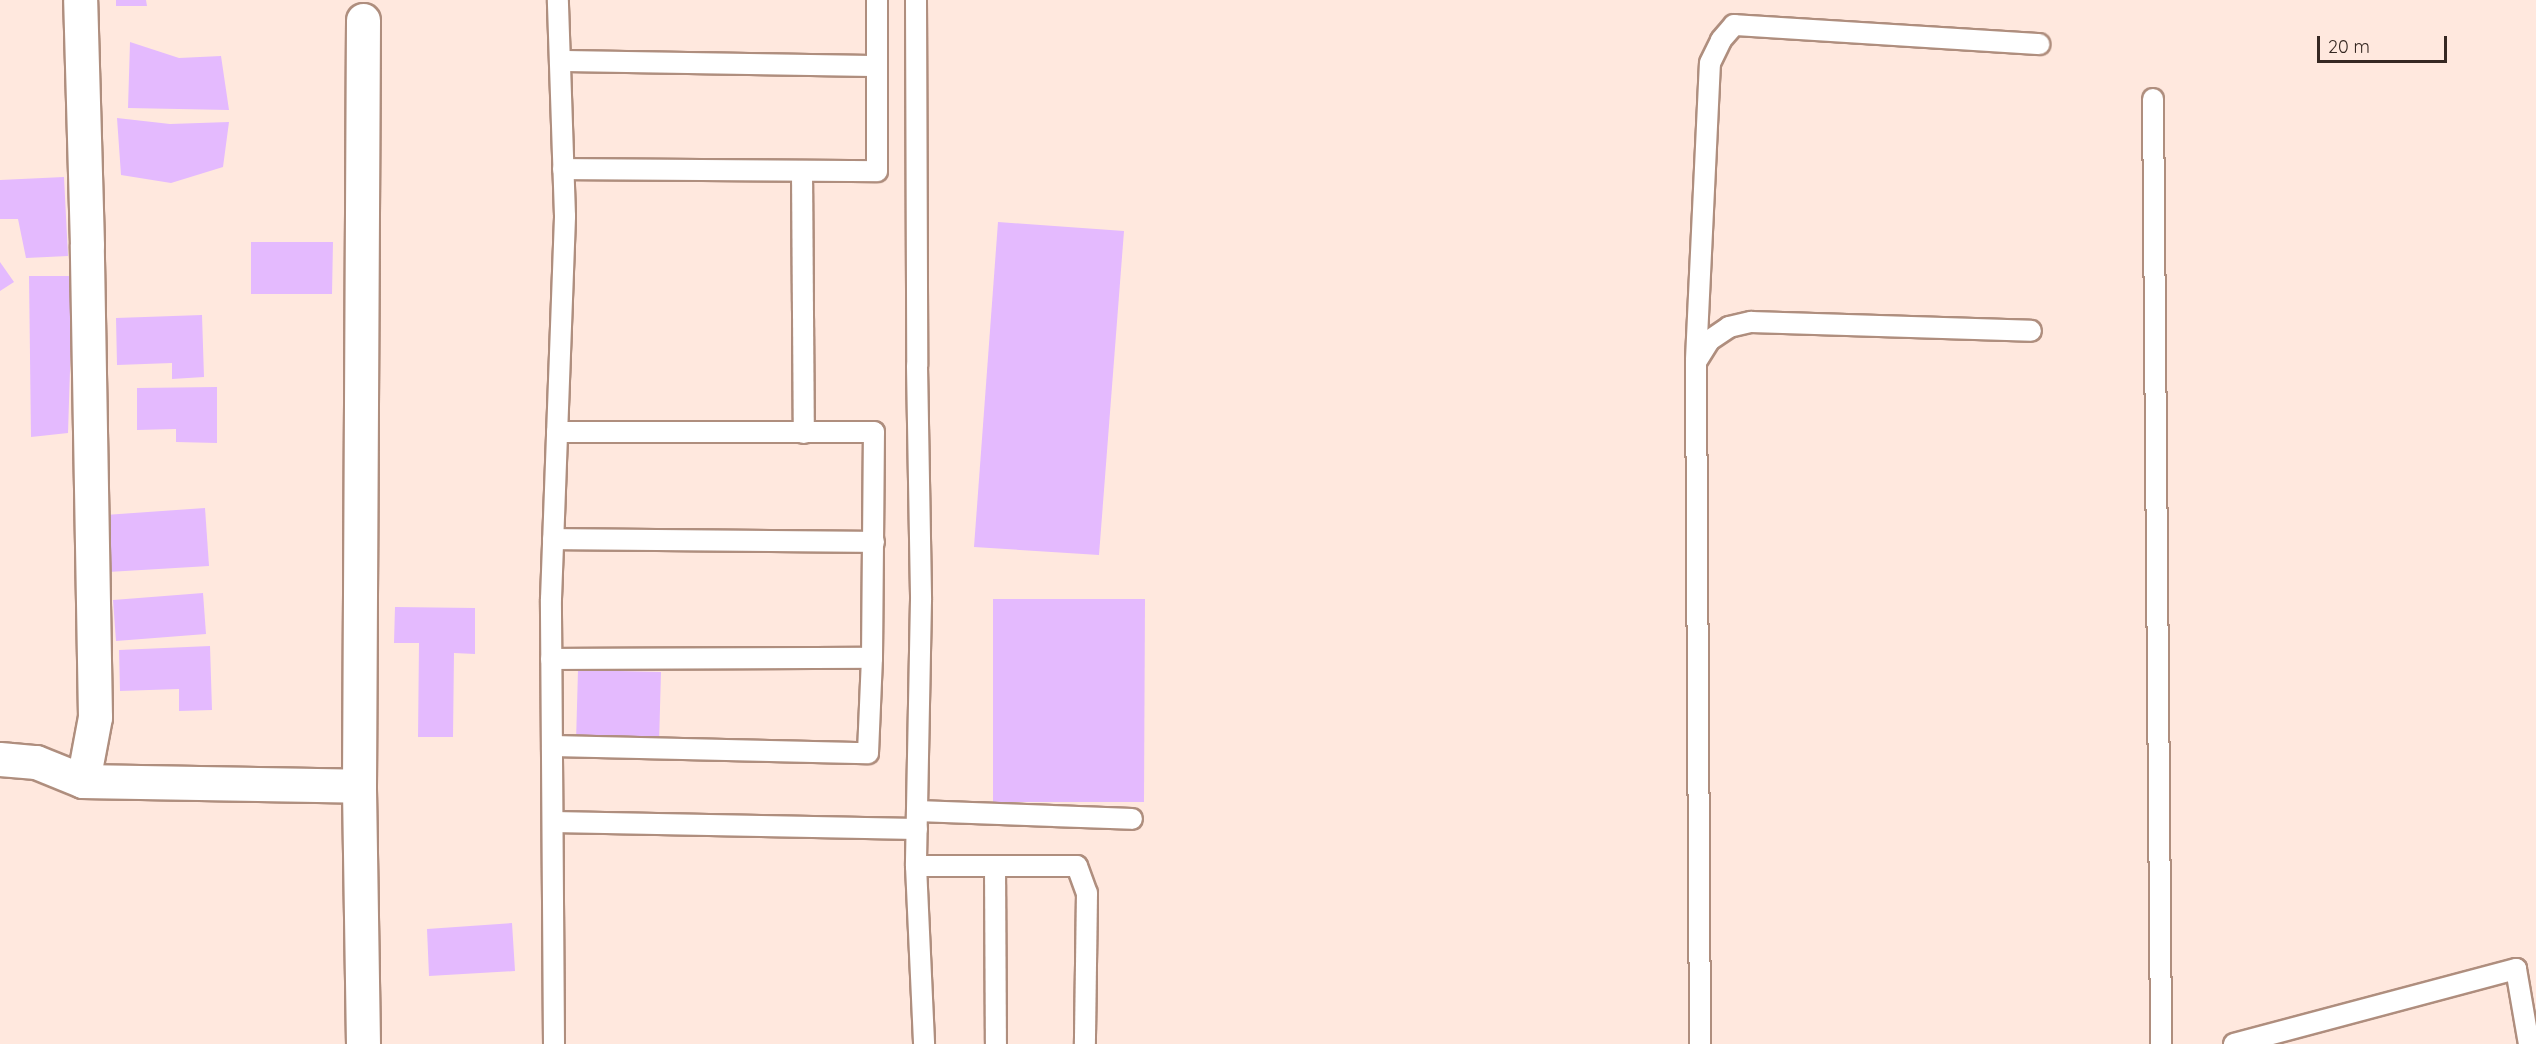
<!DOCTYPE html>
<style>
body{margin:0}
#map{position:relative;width:2536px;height:1044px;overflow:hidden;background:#ffe8de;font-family:Quicksand,sans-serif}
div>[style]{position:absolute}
.building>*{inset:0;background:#e4bafe}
.roads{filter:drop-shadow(2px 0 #af8e7e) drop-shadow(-2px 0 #af8e7e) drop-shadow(0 2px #af8e7e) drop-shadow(0 -2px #af8e7e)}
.lane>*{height:20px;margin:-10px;padding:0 10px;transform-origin:10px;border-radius:10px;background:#fff}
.street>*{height:33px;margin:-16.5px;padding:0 16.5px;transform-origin:16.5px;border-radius:16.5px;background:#fff}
span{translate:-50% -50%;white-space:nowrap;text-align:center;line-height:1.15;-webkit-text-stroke:6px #ffe8de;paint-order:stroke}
.scale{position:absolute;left:2317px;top:36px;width:130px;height:27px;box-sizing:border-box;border:3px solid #362822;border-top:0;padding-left:8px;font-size:18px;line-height:21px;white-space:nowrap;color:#362822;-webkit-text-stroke:4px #ffe8de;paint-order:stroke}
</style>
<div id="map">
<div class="building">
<i style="clip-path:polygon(116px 0,146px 0,147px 6px,116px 6px)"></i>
<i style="clip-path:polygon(130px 42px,179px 58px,221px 56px,229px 110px,128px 108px)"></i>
<i style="clip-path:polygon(117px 118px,170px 124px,229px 122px,223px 167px,171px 183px,121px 175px)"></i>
<i style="clip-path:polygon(64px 177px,68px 256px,26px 258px,18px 219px,0 219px,0 180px)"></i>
<i style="clip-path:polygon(998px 222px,1124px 231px,1099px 555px,974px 547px)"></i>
<i style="clip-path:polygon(251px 242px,333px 242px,332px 294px,251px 294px)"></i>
<i style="clip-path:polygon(0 262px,14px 282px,0 291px)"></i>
<i style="clip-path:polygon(29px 276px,73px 276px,68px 433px,31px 437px)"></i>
<i style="clip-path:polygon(202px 315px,204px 377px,172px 379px,172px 363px,117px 365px,116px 318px)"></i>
<i style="clip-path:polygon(217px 387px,217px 443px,176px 442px,176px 429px,137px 430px,137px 388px)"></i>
<i style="clip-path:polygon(205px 508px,209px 566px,108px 572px,105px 515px)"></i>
<i style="clip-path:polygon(203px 593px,206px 634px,116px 641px,113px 600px)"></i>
<i style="clip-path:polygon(993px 599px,1145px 599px,1144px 802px,993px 802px)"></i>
<i style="clip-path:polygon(395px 607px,475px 608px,475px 654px,454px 653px,453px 737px,418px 737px,419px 643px,394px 643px)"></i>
<i style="clip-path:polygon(210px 646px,212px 710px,179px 711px,179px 689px,120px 691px,119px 650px)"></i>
<i style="clip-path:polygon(578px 670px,661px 672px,659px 744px,576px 742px)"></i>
<i style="clip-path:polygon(512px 923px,515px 971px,429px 976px,427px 929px)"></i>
</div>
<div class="roads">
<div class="lane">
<i style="left:916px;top:0;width:366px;rotate:89.8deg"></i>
<i style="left:917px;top:366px;width:234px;rotate:89deg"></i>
<i style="left:921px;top:600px;width:266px;rotate:91.1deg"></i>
<i style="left:916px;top:866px;width:178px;rotate:87.4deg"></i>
<i style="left:560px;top:61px;width:317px;rotate:0.9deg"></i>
<i style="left:2153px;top:99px;width:945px;rotate:89.51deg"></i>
<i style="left:563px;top:169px;width:314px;rotate:0.4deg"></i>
<i style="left:877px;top:171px;width:171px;rotate:-90deg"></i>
<i style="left:802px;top:171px;width:262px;rotate:89.6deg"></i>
<i style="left:1696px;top:359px;width:296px;rotate:-87.3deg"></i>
<i style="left:1710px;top:63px;width:25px;rotate:-64deg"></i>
<i style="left:1721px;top:40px;width:20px;rotate:-49deg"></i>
<i style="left:1734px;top:25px;width:306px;rotate:3.6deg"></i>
<i style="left:553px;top:539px;width:321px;rotate:0.5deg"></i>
<i style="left:551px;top:659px;width:321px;rotate:-0.2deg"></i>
<i style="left:552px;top:746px;width:316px;rotate:1.3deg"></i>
<i style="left:868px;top:753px;width:95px;rotate:-87.6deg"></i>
<i style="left:872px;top:658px;width:226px;rotate:-89.5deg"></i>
<i style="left:874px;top:432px;width:317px;rotate:180deg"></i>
<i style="left:917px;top:811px;width:215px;rotate:2.1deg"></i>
<i style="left:553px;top:822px;width:364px;rotate:1.1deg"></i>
<i style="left:916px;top:866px;width:161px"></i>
<i style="left:1077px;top:866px;width:29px;rotate:70deg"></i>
<i style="left:1087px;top:893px;width:151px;rotate:90.8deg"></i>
<i style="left:995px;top:866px;width:178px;rotate:89.7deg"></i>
<i style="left:554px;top:1044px;width:445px;rotate:-90.4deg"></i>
<i style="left:551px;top:599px;width:383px;rotate:-87.9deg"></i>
<i style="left:565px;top:216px;width:216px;rotate:-91.9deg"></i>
<i style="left:1700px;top:1044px;width:682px;rotate:-90.34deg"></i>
<i style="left:1696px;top:362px;width:26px;rotate:-58deg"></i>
<i style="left:1710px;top:340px;width:23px;rotate:-34deg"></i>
<i style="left:1729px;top:327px;width:23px;rotate:-13deg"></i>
<i style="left:1751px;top:322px;width:280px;rotate:1.8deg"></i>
<i style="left:2234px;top:1044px;width:292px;rotate:-14.9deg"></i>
<i style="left:2516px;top:969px;width:76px;rotate:80.2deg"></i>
</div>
<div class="street">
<i style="left:0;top:759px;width:36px;rotate:5deg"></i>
<i style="left:36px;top:762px;width:51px;rotate:22deg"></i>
<i style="left:83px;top:781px;width:65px;rotate:-79.4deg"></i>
<i style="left:95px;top:717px;width:472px;rotate:-91deg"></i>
<i style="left:87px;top:245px;width:245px;rotate:-91.6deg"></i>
<i style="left:83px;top:781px;width:276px;rotate:1deg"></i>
<i style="left:363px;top:1044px;width:258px;rotate:-90.9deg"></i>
<i style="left:359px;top:786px;width:766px;rotate:-89.7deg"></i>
</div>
</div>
<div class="scale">20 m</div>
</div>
